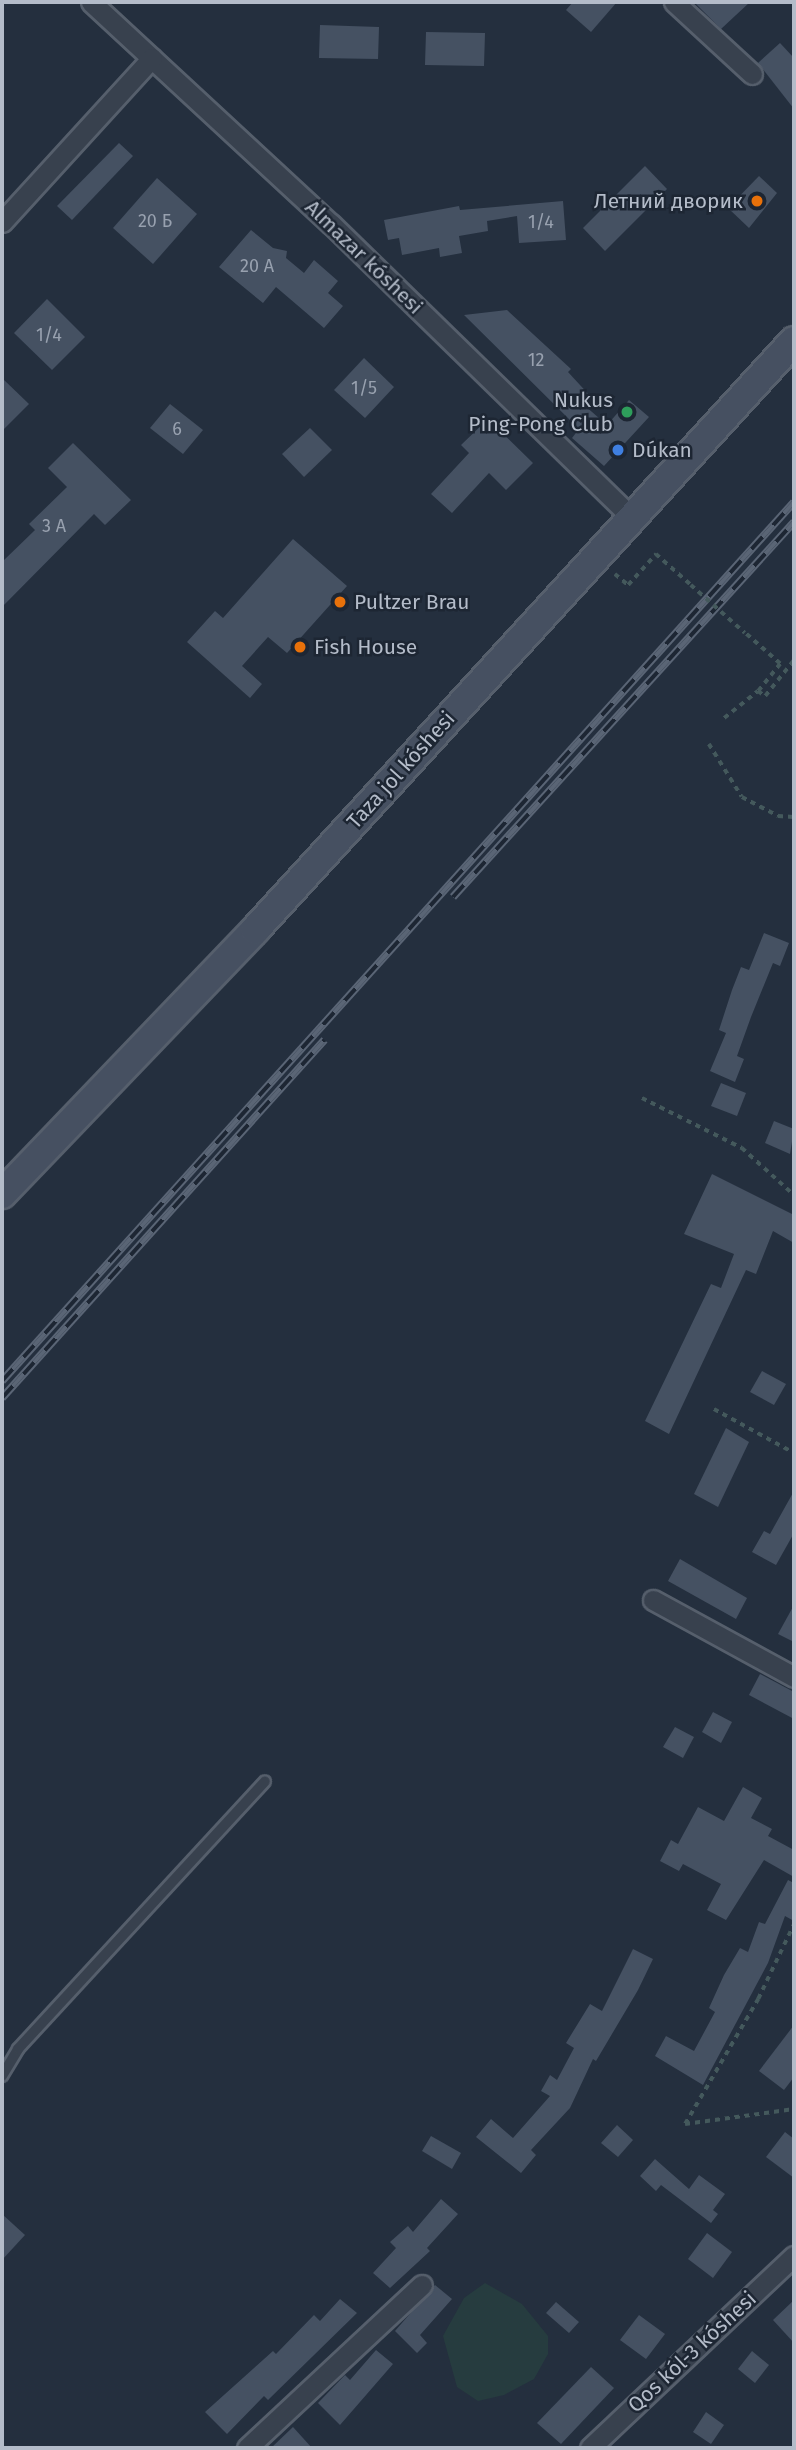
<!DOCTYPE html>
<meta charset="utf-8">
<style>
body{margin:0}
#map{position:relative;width:796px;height:2450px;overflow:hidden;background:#242f3e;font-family:"Fira Sans",sans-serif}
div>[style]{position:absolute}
.green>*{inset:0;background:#263c3f}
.building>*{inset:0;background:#455162}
.path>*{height:3.5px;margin-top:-1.75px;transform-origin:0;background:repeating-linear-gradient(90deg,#44595c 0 5px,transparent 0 10px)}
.roads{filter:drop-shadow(2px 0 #565f6c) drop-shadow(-2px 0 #565f6c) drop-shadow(0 2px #565f6c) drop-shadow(0 -2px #565f6c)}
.lane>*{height:10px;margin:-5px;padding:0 5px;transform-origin:5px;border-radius:5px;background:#38414e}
.street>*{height:19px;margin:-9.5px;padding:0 9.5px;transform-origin:9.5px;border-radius:9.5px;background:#38414e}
.secondary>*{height:28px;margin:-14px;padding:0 14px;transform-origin:14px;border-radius:14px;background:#465061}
.rail>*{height:8px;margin-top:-4px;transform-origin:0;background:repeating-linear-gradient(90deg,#1d2633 0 16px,#5a6575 0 32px);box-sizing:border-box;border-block:2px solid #5a6575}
.path-bridge>*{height:3.5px;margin-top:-1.75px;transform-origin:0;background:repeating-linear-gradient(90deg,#44595c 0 5px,transparent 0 10px)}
.dots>*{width:19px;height:19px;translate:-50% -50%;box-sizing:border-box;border:4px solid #1d2633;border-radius:50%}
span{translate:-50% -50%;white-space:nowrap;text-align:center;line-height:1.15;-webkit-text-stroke:5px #1d2633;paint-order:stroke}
.number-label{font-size:18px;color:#98a1af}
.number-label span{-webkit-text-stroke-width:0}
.poi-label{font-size:21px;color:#b4bcc9}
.right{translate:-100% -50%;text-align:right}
.left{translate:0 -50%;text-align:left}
.street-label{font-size:21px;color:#b4bcc9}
.frame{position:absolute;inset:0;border:4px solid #b4bcc9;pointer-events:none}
</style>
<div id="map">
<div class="green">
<i style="clip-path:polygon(485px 2283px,522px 2304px,548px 2336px,548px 2354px,534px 2379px,504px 2395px,478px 2401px,457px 2387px,443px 2336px,464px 2298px)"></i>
</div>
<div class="building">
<i style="clip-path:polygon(573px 2px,617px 2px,591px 32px,566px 10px)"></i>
<i style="clip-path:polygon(694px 2px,750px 2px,721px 29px)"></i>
<i style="clip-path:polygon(320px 25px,379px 27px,378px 59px,319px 58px)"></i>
<i style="clip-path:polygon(426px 32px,485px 33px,484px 66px,425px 65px)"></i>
<i style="clip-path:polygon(780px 43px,794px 58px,794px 109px,758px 63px)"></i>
<i style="clip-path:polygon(119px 143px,133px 156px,72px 220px,57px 206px)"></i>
<i style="clip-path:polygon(645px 166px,667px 189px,605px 251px,583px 228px)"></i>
<i style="clip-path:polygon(759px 176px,777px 193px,749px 228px,728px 208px)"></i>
<i style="clip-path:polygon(157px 178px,197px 214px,153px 264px,113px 228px)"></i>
<i style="clip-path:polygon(563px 201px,566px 240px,519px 243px,517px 216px,487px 221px,488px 231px,459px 236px,462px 253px,440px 257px,439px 248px,402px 255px,399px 238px,388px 240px,384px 220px,459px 206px,460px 210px)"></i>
<i style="clip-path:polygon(251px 230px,273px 248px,287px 251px,286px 258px,304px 273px,314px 260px,338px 281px,328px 293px,343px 306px,324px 328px,276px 287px,263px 303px,219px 267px)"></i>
<i style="clip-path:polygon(47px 299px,85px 337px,52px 370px,14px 333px)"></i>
<i style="clip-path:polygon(507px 310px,571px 369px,568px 372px,592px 398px,584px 405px,607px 425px,629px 400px,649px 417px,604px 466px,572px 438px,579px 429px,464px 315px)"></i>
<i style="clip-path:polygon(364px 358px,394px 387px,365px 418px,334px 390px)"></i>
<i style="clip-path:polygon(2px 378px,29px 404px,2px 431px)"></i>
<i style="clip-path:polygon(170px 404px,203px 430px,183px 454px,150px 428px)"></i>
<i style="clip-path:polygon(488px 419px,533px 463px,506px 490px,489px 473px,452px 513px,431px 494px,469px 453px,461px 445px)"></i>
<i style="clip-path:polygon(310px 428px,332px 450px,304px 477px,282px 454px)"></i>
<i style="clip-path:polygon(73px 443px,131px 500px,105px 525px,94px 514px,2px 607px,2px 562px,35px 530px,29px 524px,67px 487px,48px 468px)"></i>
<i style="clip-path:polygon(293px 539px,347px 586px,287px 653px,268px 637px,242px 666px,262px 684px,250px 698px,187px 642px,215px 611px,223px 618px)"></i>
<i style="clip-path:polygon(764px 933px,789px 943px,780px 966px,773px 963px,751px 1017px,737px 1056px,744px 1059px,735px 1082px,710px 1071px,726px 1033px,719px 1030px,732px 990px,741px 967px,749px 970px)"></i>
<i style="clip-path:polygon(721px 1083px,746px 1093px,737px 1116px,711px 1106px)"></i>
<i style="clip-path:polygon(774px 1121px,794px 1129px,790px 1154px,765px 1143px)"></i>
<i style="clip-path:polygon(712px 1174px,794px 1215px,794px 1243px,773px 1231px,756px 1274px,746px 1270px,669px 1434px,645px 1421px,711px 1284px,721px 1288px,734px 1254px,684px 1234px)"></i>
<i style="clip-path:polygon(762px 1371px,786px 1384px,774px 1405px,750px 1392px)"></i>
<i style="clip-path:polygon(726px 1428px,749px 1442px,718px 1507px,694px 1494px)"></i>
<i style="clip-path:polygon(794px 1491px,794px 1533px,776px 1565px,752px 1552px,764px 1531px,770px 1534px)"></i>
<i style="clip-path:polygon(680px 1559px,747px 1598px,736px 1619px,668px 1581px)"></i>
<i style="clip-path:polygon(794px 1605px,794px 1642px,778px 1634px)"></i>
<i style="clip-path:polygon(760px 1674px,794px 1692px,794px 1719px,749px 1695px)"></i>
<i style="clip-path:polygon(713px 1712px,732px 1722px,721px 1743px,702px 1732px)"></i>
<i style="clip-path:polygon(675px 1727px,694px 1737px,683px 1758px,663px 1747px)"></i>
<i style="clip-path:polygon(743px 1787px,762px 1798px,751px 1818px,772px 1829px,768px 1836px,794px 1850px,794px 1877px,764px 1860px,726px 1920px,707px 1910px,721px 1884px,683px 1864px,679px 1871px,660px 1861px,671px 1840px,678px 1844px,698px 1807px,724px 1821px)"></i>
<i style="clip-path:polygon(788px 1880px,794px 1883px,794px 1921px,785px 1916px,768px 1963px,703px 2085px,655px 2056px,666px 2036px,694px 2051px,715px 2012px,709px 2008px,724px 1975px,740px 1948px,748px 1952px,759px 1922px,765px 1924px)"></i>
<i style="clip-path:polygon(633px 1949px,653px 1959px,638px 1990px,596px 2061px,593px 2059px,570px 2108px,531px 2150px,536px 2155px,521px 2173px,476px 2137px,491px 2119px,513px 2138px,550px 2096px,541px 2091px,550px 2075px,557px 2080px,574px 2048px,566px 2043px,590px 2004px,602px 2011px)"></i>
<i style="clip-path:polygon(794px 2025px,794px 2077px,784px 2090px,759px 2071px)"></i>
<i style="clip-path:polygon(617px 2125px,633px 2140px,618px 2157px,601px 2143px)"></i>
<i style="clip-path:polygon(785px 2132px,794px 2139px,794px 2178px,766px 2157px)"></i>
<i style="clip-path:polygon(431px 2136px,461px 2153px,452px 2169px,422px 2151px)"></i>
<i style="clip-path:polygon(655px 2159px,689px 2189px,699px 2175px,725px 2194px,713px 2210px,718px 2214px,711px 2223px,661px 2185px,656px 2191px,640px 2176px)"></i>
<i style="clip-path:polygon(441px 2199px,458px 2214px,427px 2248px,430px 2251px,390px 2288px,373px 2273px,396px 2248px,390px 2242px,408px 2226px,413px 2232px)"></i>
<i style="clip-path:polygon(2px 2214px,25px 2235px,2px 2260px)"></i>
<i style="clip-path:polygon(707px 2233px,732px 2252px,713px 2278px,688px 2259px)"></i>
<i style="clip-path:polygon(435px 2285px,452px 2299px,420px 2335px,427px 2343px,417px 2353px,395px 2331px)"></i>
<i style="clip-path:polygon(340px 2299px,357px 2313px,268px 2400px,264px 2396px,227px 2434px,205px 2412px,273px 2351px,276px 2354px,314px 2315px,320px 2321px)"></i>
<i style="clip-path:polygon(794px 2300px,794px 2343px,773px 2320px)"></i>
<i style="clip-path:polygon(556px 2302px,579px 2322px,569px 2333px,546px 2313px)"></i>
<i style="clip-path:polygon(639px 2315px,665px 2334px,646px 2359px,620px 2340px)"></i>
<i style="clip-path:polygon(376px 2350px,393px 2364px,340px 2425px,318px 2403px,345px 2375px,350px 2380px)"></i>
<i style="clip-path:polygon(752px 2351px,769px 2365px,755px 2383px,738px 2369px)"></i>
<i style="clip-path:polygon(591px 2367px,614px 2388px,561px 2444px,537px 2423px)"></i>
<i style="clip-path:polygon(706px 2412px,724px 2425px,711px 2444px,693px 2432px)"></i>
<i style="clip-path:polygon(293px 2427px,312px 2448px,271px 2448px)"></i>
</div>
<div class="path">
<i style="left:615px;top:574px;width:17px;rotate:40deg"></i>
<i style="left:628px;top:585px;width:42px;rotate:-47.9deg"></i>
<i style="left:656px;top:554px;width:47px;rotate:41.5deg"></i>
<i style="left:758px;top:691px;width:9px;rotate:36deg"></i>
<i style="left:765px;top:696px;width:46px;rotate:-51.1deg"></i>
<i style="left:724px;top:718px;width:43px;rotate:-38.5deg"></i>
<i style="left:758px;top:691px;width:35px;rotate:-51deg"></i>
<i style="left:780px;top:664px;width:47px;rotate:-138.5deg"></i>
<i style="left:709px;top:744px;width:62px;rotate:58.1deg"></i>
<i style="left:742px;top:797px;width:41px;rotate:27.8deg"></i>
<i style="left:778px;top:816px;width:16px;rotate:4deg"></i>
<i style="left:642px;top:1098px;width:112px;rotate:26.6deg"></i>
<i style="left:742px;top:1148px;width:70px;rotate:42.1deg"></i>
<i style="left:714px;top:1409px;width:91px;rotate:28.8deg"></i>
<i style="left:685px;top:2124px;width:145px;rotate:-59.7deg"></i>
<i style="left:758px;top:1999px;width:83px;rotate:-64.4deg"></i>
<i style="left:685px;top:2124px;width:110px;rotate:-7.8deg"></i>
</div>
<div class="roads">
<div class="lane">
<i style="left:2px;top:2076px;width:31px;rotate:-59deg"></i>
<i style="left:18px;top:2049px;width:364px;rotate:-47.3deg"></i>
</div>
<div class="street">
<i style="left:91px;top:2px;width:327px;rotate:42.8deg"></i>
<i style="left:331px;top:224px;width:421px;rotate:44.3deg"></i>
<i style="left:674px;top:2px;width:106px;rotate:42.7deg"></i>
<i style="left:2px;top:222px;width:222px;rotate:-47.6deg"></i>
<i style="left:653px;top:1600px;width:161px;rotate:28.6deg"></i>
<i style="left:247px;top:2448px;width:239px;rotate:-43deg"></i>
<i style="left:590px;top:2448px;width:280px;rotate:-43.3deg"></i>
</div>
<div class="secondary">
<i style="left:2px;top:1194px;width:366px;rotate:-46.2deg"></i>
<i style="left:255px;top:930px;width:798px;rotate:-47.54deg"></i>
</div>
</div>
<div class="rail">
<i style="left:453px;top:897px;width:507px;rotate:-47.72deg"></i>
<i style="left:2px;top:1381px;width:1183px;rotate:-47.98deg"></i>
<i style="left:2px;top:1398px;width:482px;rotate:-48deg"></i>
</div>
<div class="path-bridge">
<i style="left:691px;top:585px;width:72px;rotate:41.6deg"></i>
</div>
<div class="dots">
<i style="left:757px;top:201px;background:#e8710a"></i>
<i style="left:627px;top:412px;background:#2e9e5b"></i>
<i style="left:618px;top:450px;background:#3f7fe0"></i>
<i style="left:340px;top:602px;background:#e8710a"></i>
<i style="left:300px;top:647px;background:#e8710a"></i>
</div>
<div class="number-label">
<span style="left:155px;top:221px">20 Б</span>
<span style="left:541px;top:222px">1/4</span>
<span style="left:257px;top:266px">20 А</span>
<span style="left:49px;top:335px">1/4</span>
<span style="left:536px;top:360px">12</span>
<span style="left:364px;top:388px">1/5</span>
<span style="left:177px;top:429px">6</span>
<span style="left:54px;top:526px">3 А</span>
</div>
<div class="poi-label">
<span class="right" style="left:743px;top:201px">Летний дворик</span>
<span class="right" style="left:613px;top:412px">Nukus<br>Ping-Pong Club</span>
<span class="left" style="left:632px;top:450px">Dúkan</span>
<span class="left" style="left:354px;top:602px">Pultzer Brau</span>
<span class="left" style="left:314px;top:647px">Fish House</span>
</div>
<div class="street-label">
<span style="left:364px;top:257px;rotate:44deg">Almazar kóshesi</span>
<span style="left:401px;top:770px;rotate:-48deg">Taza jol kóshesi</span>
<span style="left:692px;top:2352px;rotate:-43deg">Qos kól-3 kóshesi</span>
</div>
<div class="frame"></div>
</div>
